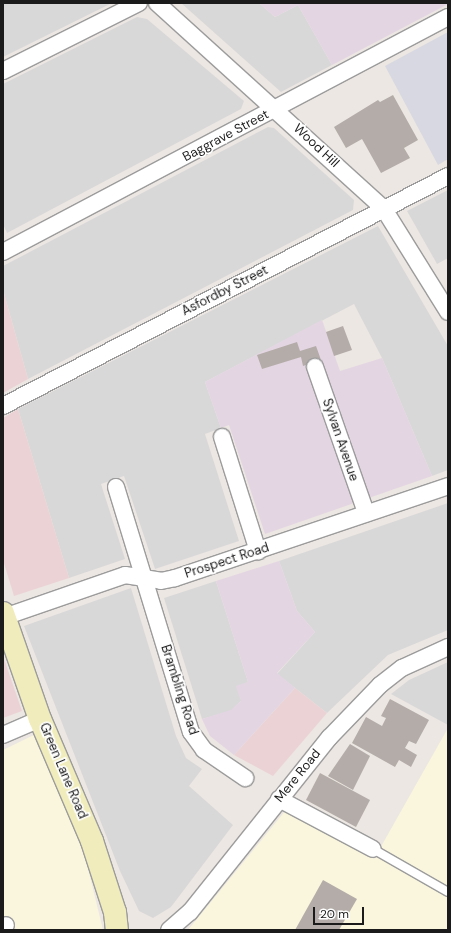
<!DOCTYPE html>
<style>
body{margin:0}
#map{position:relative;width:451px;height:933px;overflow:hidden;background:#ece7e2;font-family:"DM Sans",sans-serif}
div>[style]{position:absolute}
.residential>*{inset:0;background:#d9d8d9}
.commercial>*{inset:0;background:#ebd3d5}
.industrial>*{inset:0;background:#e4d5e3}
.education>*{inset:0;background:#faf6dd}
.plaza>*{inset:0;background:#d7d8e1}
.building>*{inset:0;background:#b4aca8}
.roads{filter:drop-shadow(1px 0 #9c9c9c) drop-shadow(-1px 0 #9c9c9c) drop-shadow(0 1px #9c9c9c) drop-shadow(0 -1px #9c9c9c)}
.lane>*{height:8px;margin:-4px;padding:0 4px;transform-origin:4px;border-radius:4px;background:#fff}
.street>*{height:16px;margin:-8px;padding:0 8px;transform-origin:8px;border-radius:8px;background:#fff}
.secondary>*{height:22px;margin:-11px;padding:0 11px;transform-origin:11px;border-radius:11px;background:#f0ecbb}
span{translate:-50% -50%;white-space:nowrap;text-align:center;line-height:1.15;-webkit-text-stroke:3.5px #fff;paint-order:stroke}
.street-label{font-size:13px;color:#1b1b1b}
.frame{position:absolute;inset:0;border:4px solid #1b1b1b;pointer-events:none}
.scale{position:absolute;left:313px;top:907px;width:51px;height:18px;box-sizing:border-box;border:2px solid #1b1b1b;border-top:0;padding-left:5px;font-size:12px;line-height:14px;white-space:nowrap;color:#1b1b1b;-webkit-text-stroke:3px #fff;paint-order:stroke}
</style>
<div id="map">
<div class="residential">
<i style="clip-path:polygon(3px 3px,112px 3px,3px 57px)"></i>
<i style="clip-path:polygon(181px 3px,259px 3px,275px 17px,298px 5px,332px 65px,281px 92px)"></i>
<i style="clip-path:polygon(137px 17px,147px 19px,244px 101px,241px 109px,7px 233px,3px 224px,3px 84px)"></i>
<i style="clip-path:polygon(268px 127px,274px 128px,354px 200px,353px 210px,28px 379px,3px 290px,3px 266px)"></i>
<i style="clip-path:polygon(448px 190px,448px 258px,437px 264px,407px 211px)"></i>
<i style="clip-path:polygon(378px 226px,448px 346px,448px 470px,432px 476px,382px 358px,354px 304px,205px 382px,221px 428px,205px 434px,239px 541px,155px 569px,124px 476px,101px 484px,125px 559px,69px 578px,18px 409px)"></i>
<i style="clip-path:polygon(448px 503px,448px 630px,388px 655px,327px 713px,277px 674px,315px 632px,297px 611px,279px 561px)"></i>
<i style="clip-path:polygon(216px 581px,248px 682px,241px 701px,231px 711px,202px 719px,164px 598px)"></i>
<i style="clip-path:polygon(131px 588px,176px 736px,186px 758px,202px 769px,189px 786px,233px 825px,171px 907px,153px 918px,139px 911px,120px 871px,24px 626px)"></i>
<i style="clip-path:polygon(448px 662px,448px 725px,391px 694px,409px 680px)"></i>
</div>
<div class="commercial">
<i style="clip-path:polygon(3px 290px,28px 379px,3px 393px)"></i>
<i style="clip-path:polygon(18px 409px,69px 578px,14px 596px,3px 560px,3px 418px)"></i>
<i style="clip-path:polygon(3px 656px,22px 711px,3px 718px)"></i>
<i style="clip-path:polygon(295px 688px,327px 713px,273px 776px,234px 755px)"></i>
</div>
<div class="industrial">
<i style="clip-path:polygon(259px 3px,448px 3px,448px 4px,332px 65px,298px 5px,275px 17px)"></i>
<i style="clip-path:polygon(322px 320px,340px 371px,382px 358px,432px 476px,265px 534px,229px 425px,221px 428px,205px 382px)"></i>
<i style="clip-path:polygon(279px 561px,297px 611px,315px 632px,277px 673px,295px 688px,234px 755px,210px 736px,202px 719px,231px 710px,241px 701px,236px 686px,248px 682px,216px 581px)"></i>
</div>
<div class="education">
<i style="clip-path:polygon(448px 728px,448px 930px,188px 930px,286px 810px,374px 859px)"></i>
<i style="clip-path:polygon(36px 734px,82px 844px,103px 930px,17px 930px,3px 915px,3px 750px)"></i>
</div>
<div class="plaza">
<i style="clip-path:polygon(448px 32px,448px 159px,438px 165px,385px 66px)"></i>
</div>
<div class="building">
<i style="clip-path:polygon(393px 95px,418px 140px,404px 148px,410px 158px,381px 173px,362px 139px,346px 148px,334px 127px,378px 100px,380px 102px)"></i>
<i style="clip-path:polygon(343px 326px,352px 350px,334px 356px,326px 332px)"></i>
<i style="clip-path:polygon(297px 342px,300px 351px,316px 346px,321px 360px,303px 366px,301px 357px,262px 369px,257px 355px)"></i>
<i style="clip-path:polygon(390px 699px,429px 720px,416px 744px,409px 741px,405px 748px,417px 755px,411px 767px,399px 760px,395px 767px,352px 743px,366px 717px,382px 726px,386px 718px,381px 716px)"></i>
<i style="clip-path:polygon(350px 744px,370px 756px,353px 790px,328px 776px)"></i>
<i style="clip-path:polygon(320px 773px,370px 800px,356px 827px,306px 800px)"></i>
<i style="clip-path:polygon(323px 880px,357px 899px,339px 930px,295px 930px)"></i>
</div>
<div class="roads">
<div class="lane">
<i style="left:373px;top:849px;width:86px;rotate:29.8deg"></i>
</div>
<div class="street">
<i style="left:157px;top:3px;width:307px;rotate:42.2deg"></i>
<i style="left:384px;top:209px;width:121px;rotate:58.1deg"></i>
<i style="left:3px;top:71px;width:152px;rotate:-26.6deg"></i>
<i style="left:3px;top:252px;width:503px;rotate:-27.84deg"></i>
<i style="left:315px;top:367px;width:155px;rotate:70.7deg"></i>
<i style="left:3px;top:406px;width:501px;rotate:-27.33deg"></i>
<i style="left:222px;top:437px;width:120px;rotate:72.5deg"></i>
<i style="left:116px;top:487px;width:256px;rotate:73deg"></i>
<i style="left:191px;top:732px;width:22px;rotate:54deg"></i>
<i style="left:204px;top:750px;width:50px;rotate:34.3deg"></i>
<i style="left:4px;top:617px;width:128px;rotate:-19.1deg"></i>
<i style="left:125px;top:575px;width:36px;rotate:9deg"></i>
<i style="left:161px;top:581px;width:14px;rotate:-12deg"></i>
<i style="left:175px;top:578px;width:288px;rotate:-18.6deg"></i>
<i style="left:3px;top:735px;width:40px;rotate:-23.4deg"></i>
<i style="left:279px;top:799px;width:106px;rotate:28deg"></i>
<i style="left:3px;top:928px;width:4px;rotate:-45deg"></i>
<i style="left:169px;top:930px;width:28px;rotate:-41deg"></i>
<i style="left:190px;top:912px;width:223px;rotate:-51.4deg"></i>
<i style="left:329px;top:738px;width:74px;rotate:-46.1deg"></i>
<i style="left:380px;top:685px;width:28px;rotate:-38deg"></i>
<i style="left:402px;top:668px;width:51px;rotate:-24.5deg"></i>
</div>
<div class="secondary">
<i style="left:3px;top:613px;width:112px;rotate:70.8deg"></i>
<i style="left:40px;top:719px;width:133px;rotate:66.9deg"></i>
<i style="left:92px;top:841px;width:75px;rotate:72.1deg"></i>
<i style="left:115px;top:912px;width:18px;rotate:84deg"></i>
</div>
</div>
<div class="street-label">
<span style="left:226px;top:136px;rotate:-28deg">Baggrave Street</span>
<span style="left:316px;top:146px;rotate:43deg">Wood Hill</span>
<span style="left:225px;top:291px;rotate:-27deg">Asfordby Street</span>
<span style="left:340px;top:440px;rotate:71deg">Sylvan Avenue</span>
<span style="left:227px;top:561px;rotate:-18deg">Prospect Road</span>
<span style="left:179px;top:690px;rotate:72deg">Brambling Road</span>
<span style="left:63px;top:771px;rotate:67deg">Green Lane Road</span>
<span style="left:298px;top:776px;rotate:-51deg">Mere Road</span>
</div>
<div class="frame"></div>
<div class="scale">20 m</div>
</div>
